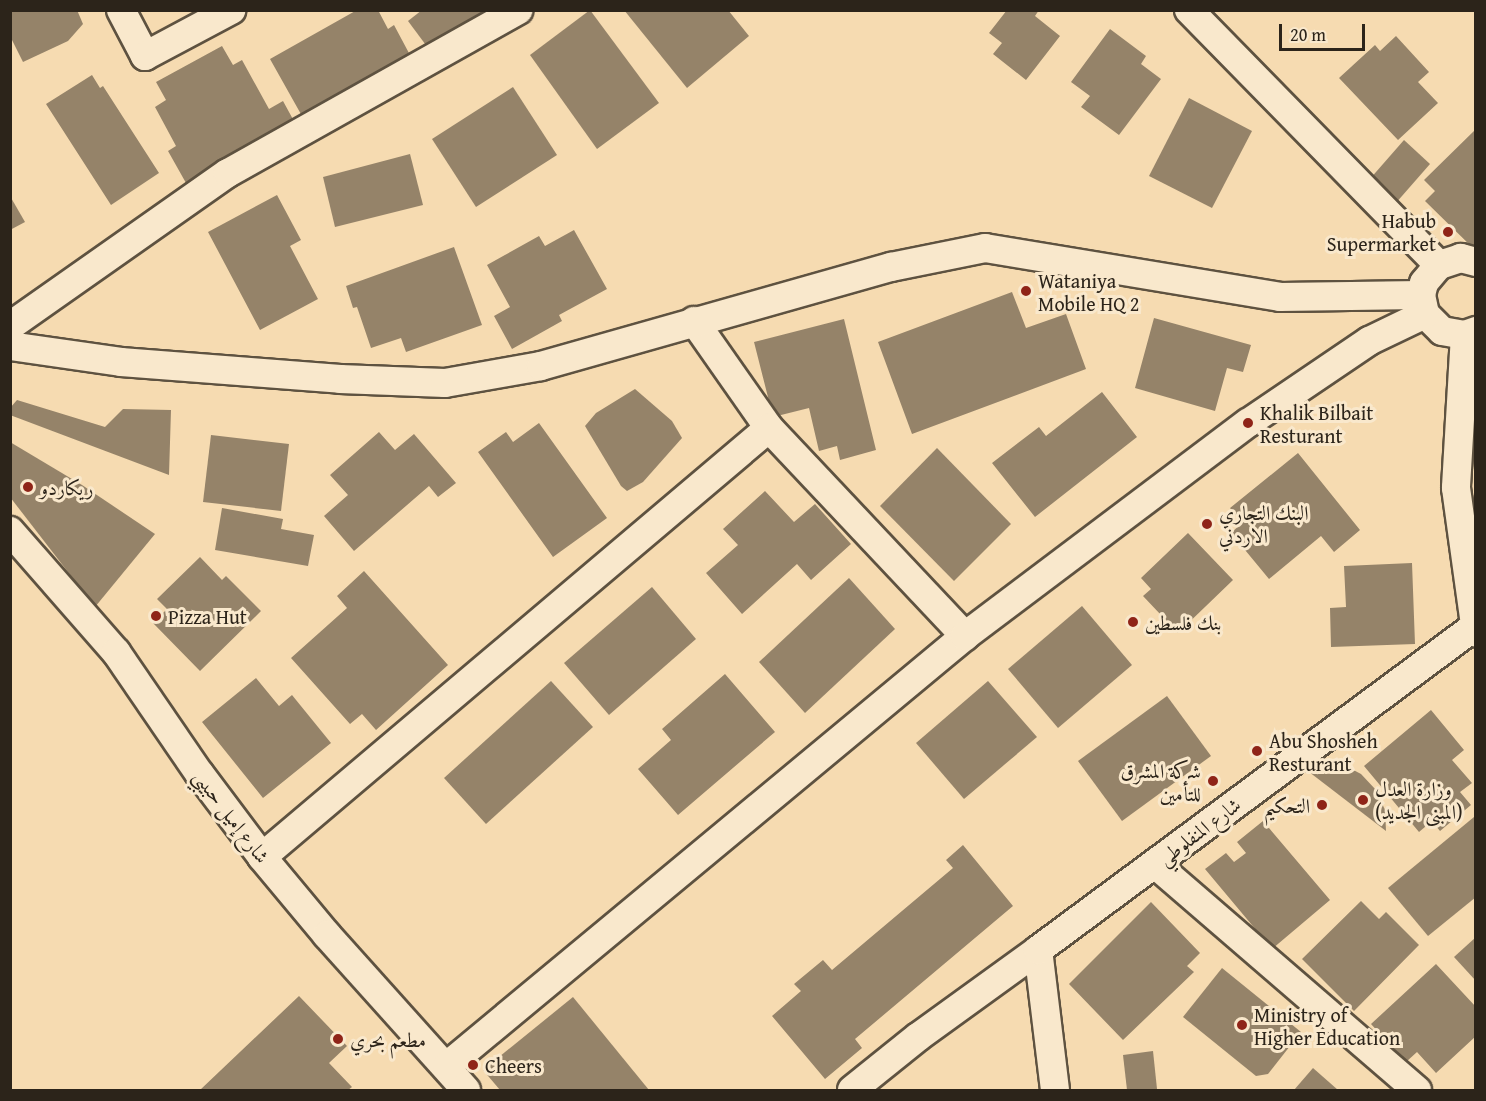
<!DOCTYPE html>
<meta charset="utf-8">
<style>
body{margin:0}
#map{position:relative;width:1486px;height:1101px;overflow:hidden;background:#f6dbb1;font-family:"Gentium Book Plus",Amiri,serif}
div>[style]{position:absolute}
.building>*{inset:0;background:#958369}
.roads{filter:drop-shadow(2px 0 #5e5240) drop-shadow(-2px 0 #5e5240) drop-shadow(0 2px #5e5240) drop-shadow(0 -2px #5e5240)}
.minor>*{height:28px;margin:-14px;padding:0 14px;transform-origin:14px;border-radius:14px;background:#f9e8cc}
.dots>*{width:16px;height:16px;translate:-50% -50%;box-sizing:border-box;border:3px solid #f9e8cc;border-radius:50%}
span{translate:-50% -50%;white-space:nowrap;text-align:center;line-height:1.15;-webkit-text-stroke:6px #f9e8cc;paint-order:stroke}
.poi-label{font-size:20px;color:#2c241a}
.right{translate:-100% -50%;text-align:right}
.left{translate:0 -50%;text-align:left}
.street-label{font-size:20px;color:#2c241a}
.frame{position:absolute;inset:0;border:12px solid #2c241a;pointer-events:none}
.scale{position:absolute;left:1279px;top:24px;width:86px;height:27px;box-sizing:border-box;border:3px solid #2c241a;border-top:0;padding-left:8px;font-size:18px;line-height:21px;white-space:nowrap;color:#2c241a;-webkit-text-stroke:4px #f9e8cc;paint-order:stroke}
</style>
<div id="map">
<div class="building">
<i style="clip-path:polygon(10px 10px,77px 10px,83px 24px,68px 41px,23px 62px,10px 36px)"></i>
<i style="clip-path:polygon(357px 10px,378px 10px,388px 29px,394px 25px,410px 55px,302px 116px,270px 59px)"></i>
<i style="clip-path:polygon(422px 10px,494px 10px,434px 56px,408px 21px)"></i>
<i style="clip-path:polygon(590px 10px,659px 103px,597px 149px,530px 55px)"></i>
<i style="clip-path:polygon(624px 10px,728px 10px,749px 36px,687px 88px)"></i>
<i style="clip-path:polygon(1007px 10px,1039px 10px,1035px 16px,1060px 36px,1026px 80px,993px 54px,1002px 43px,989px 33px)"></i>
<i style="clip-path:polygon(1110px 29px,1146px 56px,1141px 64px,1161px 79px,1119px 135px,1081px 107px,1090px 96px,1071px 82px)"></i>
<i style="clip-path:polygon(1396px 36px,1429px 72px,1418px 82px,1438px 103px,1398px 140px,1339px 78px,1375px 45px,1380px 51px)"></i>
<i style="clip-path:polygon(222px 46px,233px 65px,242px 60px,269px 109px,283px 101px,295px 123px,186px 183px,168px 151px,176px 146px,155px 107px,166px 100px,156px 82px)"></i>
<i style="clip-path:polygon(92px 75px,100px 88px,103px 86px,159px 173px,111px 205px,46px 104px)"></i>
<i style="clip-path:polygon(513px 87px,557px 155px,476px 207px,432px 139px)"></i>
<i style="clip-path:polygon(1189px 98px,1252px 131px,1212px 208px,1149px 176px)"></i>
<i style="clip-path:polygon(1476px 129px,1476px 251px,1425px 201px,1435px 191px,1424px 180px)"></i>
<i style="clip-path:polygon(1404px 140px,1430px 164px,1395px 204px,1369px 180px)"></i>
<i style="clip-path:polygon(410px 154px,423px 205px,335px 227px,323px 177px)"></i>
<i style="clip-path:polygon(277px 195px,301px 240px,290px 246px,318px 299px,260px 330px,208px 232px)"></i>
<i style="clip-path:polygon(10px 196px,25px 222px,10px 230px)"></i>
<i style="clip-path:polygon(574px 230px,607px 289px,559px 315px,562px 321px,512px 349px,494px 316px,510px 307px,487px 265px,539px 236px,545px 246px)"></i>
<i style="clip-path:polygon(454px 247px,482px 325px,406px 352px,401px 338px,371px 348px,357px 307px,353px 308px,346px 286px)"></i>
<i style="clip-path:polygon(1012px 292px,1026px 328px,1066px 314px,1086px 369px,912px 434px,878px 342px)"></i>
<i style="clip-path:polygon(1154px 318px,1251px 345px,1243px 372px,1227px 368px,1215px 411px,1135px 388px)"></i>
<i style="clip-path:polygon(844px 319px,876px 450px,840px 460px,837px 446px,819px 451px,809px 408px,773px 417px,754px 342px)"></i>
<i style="clip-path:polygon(635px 389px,672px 421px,682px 438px,643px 482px,627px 491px,621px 486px,585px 426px,596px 413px)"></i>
<i style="clip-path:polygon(1102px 392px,1137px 437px,1035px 517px,992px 463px,1039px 427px,1046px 436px)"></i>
<i style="clip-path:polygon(17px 400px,105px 427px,123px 409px,171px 410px,169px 475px,10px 415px,10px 408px)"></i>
<i style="clip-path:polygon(539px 423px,607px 518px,553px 557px,478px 452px,506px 432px,513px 442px)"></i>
<i style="clip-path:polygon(379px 432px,395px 450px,414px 434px,456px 483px,438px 497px,429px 486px,354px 551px,324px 516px,348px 495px,330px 475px)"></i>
<i style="clip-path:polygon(211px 435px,289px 444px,281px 511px,203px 502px)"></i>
<i style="clip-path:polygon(10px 442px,82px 485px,155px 534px,95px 607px,10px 497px)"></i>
<i style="clip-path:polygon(937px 448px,1011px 524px,954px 581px,880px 506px)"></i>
<i style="clip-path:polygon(1298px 453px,1360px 530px,1334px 552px,1321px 536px,1269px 579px,1231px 533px,1242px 523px,1230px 508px)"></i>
<i style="clip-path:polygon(765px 491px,794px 522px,815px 504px,851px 544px,811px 580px,797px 564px,742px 614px,706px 573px,738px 545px,723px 529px)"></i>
<i style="clip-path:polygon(222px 508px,283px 519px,281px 529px,314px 535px,308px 566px,215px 550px)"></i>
<i style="clip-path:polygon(1188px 533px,1233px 580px,1178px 633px,1143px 596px,1151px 589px,1141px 578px)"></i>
<i style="clip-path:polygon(200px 557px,222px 580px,226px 576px,261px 611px,200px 671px,153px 623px,167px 609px,157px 599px)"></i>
<i style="clip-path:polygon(1412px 563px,1415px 644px,1331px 647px,1330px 608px,1346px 607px,1344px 566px)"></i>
<i style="clip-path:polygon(364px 571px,448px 665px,376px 730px,362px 714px,350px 724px,291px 658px,347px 608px,337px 596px)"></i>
<i style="clip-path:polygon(849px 578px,895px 629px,805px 713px,759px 662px)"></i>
<i style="clip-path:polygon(652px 587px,696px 639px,609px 715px,564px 663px)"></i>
<i style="clip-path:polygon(1082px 606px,1132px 665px,1058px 728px,1008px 669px)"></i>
<i style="clip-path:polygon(725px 674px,775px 732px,678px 815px,638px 769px,671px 740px,662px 729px)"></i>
<i style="clip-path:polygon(256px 678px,279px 706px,292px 695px,331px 743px,263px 798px,202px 722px)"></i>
<i style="clip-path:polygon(551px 681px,593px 727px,486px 824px,444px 778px)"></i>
<i style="clip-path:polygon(988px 681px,1037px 737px,964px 799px,916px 743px)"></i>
<i style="clip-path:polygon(1167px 696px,1211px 756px,1122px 821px,1078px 761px)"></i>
<i style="clip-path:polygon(1431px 710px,1464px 750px,1452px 760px,1472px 783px,1460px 792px,1471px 805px,1440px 831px,1432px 821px,1419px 832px,1364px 766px)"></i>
<i style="clip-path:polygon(1321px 761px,1342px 764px,1361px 774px,1376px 790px,1385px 810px,1386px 831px,1300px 765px)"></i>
<i style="clip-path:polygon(1474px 817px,1476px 897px,1428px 936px,1388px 888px)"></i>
<i style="clip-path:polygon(1263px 821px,1330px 900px,1272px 949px,1205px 869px,1226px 853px,1234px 862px,1246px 853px,1237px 842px)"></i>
<i style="clip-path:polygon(963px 845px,1013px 906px,855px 1039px,862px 1048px,825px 1079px,772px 1016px,801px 991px,794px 984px,823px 960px,832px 970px,953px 868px,946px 860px)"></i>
<i style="clip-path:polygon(1361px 901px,1379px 919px,1386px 912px,1419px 945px,1354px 1011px,1302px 959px)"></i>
<i style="clip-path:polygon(1151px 902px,1200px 953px,1187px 966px,1194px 972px,1123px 1040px,1069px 984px)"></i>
<i style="clip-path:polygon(1476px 937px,1476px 981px,1454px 957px)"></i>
<i style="clip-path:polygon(1436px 964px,1476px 1007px,1476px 1036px,1436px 1073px,1417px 1052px,1406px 1062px,1371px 1024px)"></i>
<i style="clip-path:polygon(1222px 968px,1301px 1032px,1268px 1074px,1256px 1076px,1183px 1017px)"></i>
<i style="clip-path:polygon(299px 996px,347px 1046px,329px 1063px,352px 1087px,348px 1090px,200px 1090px)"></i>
<i style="clip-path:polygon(573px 997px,649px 1090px,500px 1090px,483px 1070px)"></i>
<i style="clip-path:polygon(1153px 1051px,1157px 1089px,1127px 1090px,1123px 1055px)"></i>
<i style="clip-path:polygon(1313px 1068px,1338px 1090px,1294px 1090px)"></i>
</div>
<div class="roads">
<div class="minor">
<i style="left:121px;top:10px;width:52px;rotate:62.4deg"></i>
<i style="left:145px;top:56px;width:98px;rotate:-28.1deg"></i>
<i style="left:1189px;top:10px;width:357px;rotate:45.6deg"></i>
<i style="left:1476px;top:262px;width:16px;rotate:-165deg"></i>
<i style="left:1461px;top:258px;width:23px;rotate:162deg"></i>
<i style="left:1439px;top:265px;width:23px;rotate:130deg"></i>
<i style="left:1424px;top:283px;width:12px;rotate:104deg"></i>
<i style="left:1421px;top:295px;width:19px;rotate:78deg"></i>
<i style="left:1425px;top:314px;width:24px;rotate:45deg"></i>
<i style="left:1442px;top:331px;width:23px;rotate:10deg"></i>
<i style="left:1465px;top:335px;width:12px;rotate:-20deg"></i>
<i style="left:694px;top:321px;width:131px;rotate:55deg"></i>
<i style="left:769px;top:428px;width:286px;rotate:46.7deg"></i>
<i style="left:10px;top:326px;width:266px;rotate:-35.1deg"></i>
<i style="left:228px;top:173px;width:333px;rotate:-29.3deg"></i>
<i style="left:1465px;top:335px;width:153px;rotate:93.4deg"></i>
<i style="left:1456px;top:488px;width:146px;rotate:82.1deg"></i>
<i style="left:10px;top:346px;width:112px;rotate:8.2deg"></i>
<i style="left:121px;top:362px;width:220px;rotate:4.4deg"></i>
<i style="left:340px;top:379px;width:105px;rotate:2.2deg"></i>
<i style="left:445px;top:383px;width:97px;rotate:-10deg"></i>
<i style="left:541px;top:366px;width:364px;rotate:-15.8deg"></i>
<i style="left:891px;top:267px;width:96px;rotate:-11.4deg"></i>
<i style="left:985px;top:248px;width:299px;rotate:9.4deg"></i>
<i style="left:1280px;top:297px;width:141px;rotate:-0.8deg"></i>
<i style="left:10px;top:531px;width:161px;rotate:48.8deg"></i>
<i style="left:116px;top:652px;width:147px;rotate:55.6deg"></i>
<i style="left:199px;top:773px;width:105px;rotate:53.1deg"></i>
<i style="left:262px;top:857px;width:102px;rotate:50.2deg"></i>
<i style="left:327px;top:935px;width:208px;rotate:48.1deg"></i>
<i style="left:262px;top:857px;width:664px;rotate:-40.24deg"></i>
<i style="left:1155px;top:864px;width:346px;rotate:40.8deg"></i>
<i style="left:447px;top:1066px;width:673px;rotate:-39.7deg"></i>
<i style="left:965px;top:636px;width:354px;rotate:-37deg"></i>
<i style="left:1248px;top:423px;width:146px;rotate:-34.1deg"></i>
<i style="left:1369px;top:341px;width:62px;rotate:-25.7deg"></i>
<i style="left:852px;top:1090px;width:85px;rotate:-38.8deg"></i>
<i style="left:918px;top:1037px;width:148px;rotate:-35.9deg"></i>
<i style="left:1055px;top:1090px;width:141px;rotate:-96.9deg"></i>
<i style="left:1038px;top:950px;width:543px;rotate:-36.53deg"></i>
</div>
</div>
<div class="dots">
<i style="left:1448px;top:232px;background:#8f2418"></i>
<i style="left:1026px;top:291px;background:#8f2418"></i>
<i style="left:1248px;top:423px;background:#8f2418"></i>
<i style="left:28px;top:487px;background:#8f2418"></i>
<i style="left:1207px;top:524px;background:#8f2418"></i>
<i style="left:156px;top:616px;background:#8f2418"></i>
<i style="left:1133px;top:622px;background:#8f2418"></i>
<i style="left:1257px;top:751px;background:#8f2418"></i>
<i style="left:1213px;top:781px;background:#8f2418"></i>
<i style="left:1363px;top:800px;background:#8f2418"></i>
<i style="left:1322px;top:805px;background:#8f2418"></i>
<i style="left:1242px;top:1025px;background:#8f2418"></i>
<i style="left:338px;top:1039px;background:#8f2418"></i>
<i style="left:473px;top:1065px;background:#8f2418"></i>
</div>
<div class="poi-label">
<span class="right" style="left:1436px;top:232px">Habub<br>Supermarket</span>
<span class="left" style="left:1038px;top:292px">Wataniya<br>Mobile HQ 2</span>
<span class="left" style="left:1260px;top:424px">Khalik Bilbait<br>Resturant</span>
<span class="left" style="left:40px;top:487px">ريكاردو</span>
<span class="left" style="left:1219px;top:524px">البنك التجاري<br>الاردني</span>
<span class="left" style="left:168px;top:616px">Pizza Hut</span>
<span class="left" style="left:1145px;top:622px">بنك فلسطين</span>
<span class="left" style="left:1269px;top:752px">Abu Shosheh<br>Resturant</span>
<span class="right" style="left:1201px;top:782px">شركة المشرق<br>للتأمين</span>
<span class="left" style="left:1375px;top:800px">وزارة العدل<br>(المبنى الجديد)</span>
<span class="right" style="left:1310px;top:805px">التحكيم</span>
<span class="left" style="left:1254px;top:1026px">Ministry of<br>Higher Education</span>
<span class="left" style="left:350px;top:1039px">مطعم بحري</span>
<span class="left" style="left:485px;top:1065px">Cheers</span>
</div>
<div class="street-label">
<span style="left:232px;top:816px;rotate:53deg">شارع إميل حبيبي</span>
<span style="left:1199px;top:831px;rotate:-37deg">شارع المنفلوطي</span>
</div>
<div class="frame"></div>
<div class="scale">20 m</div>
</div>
